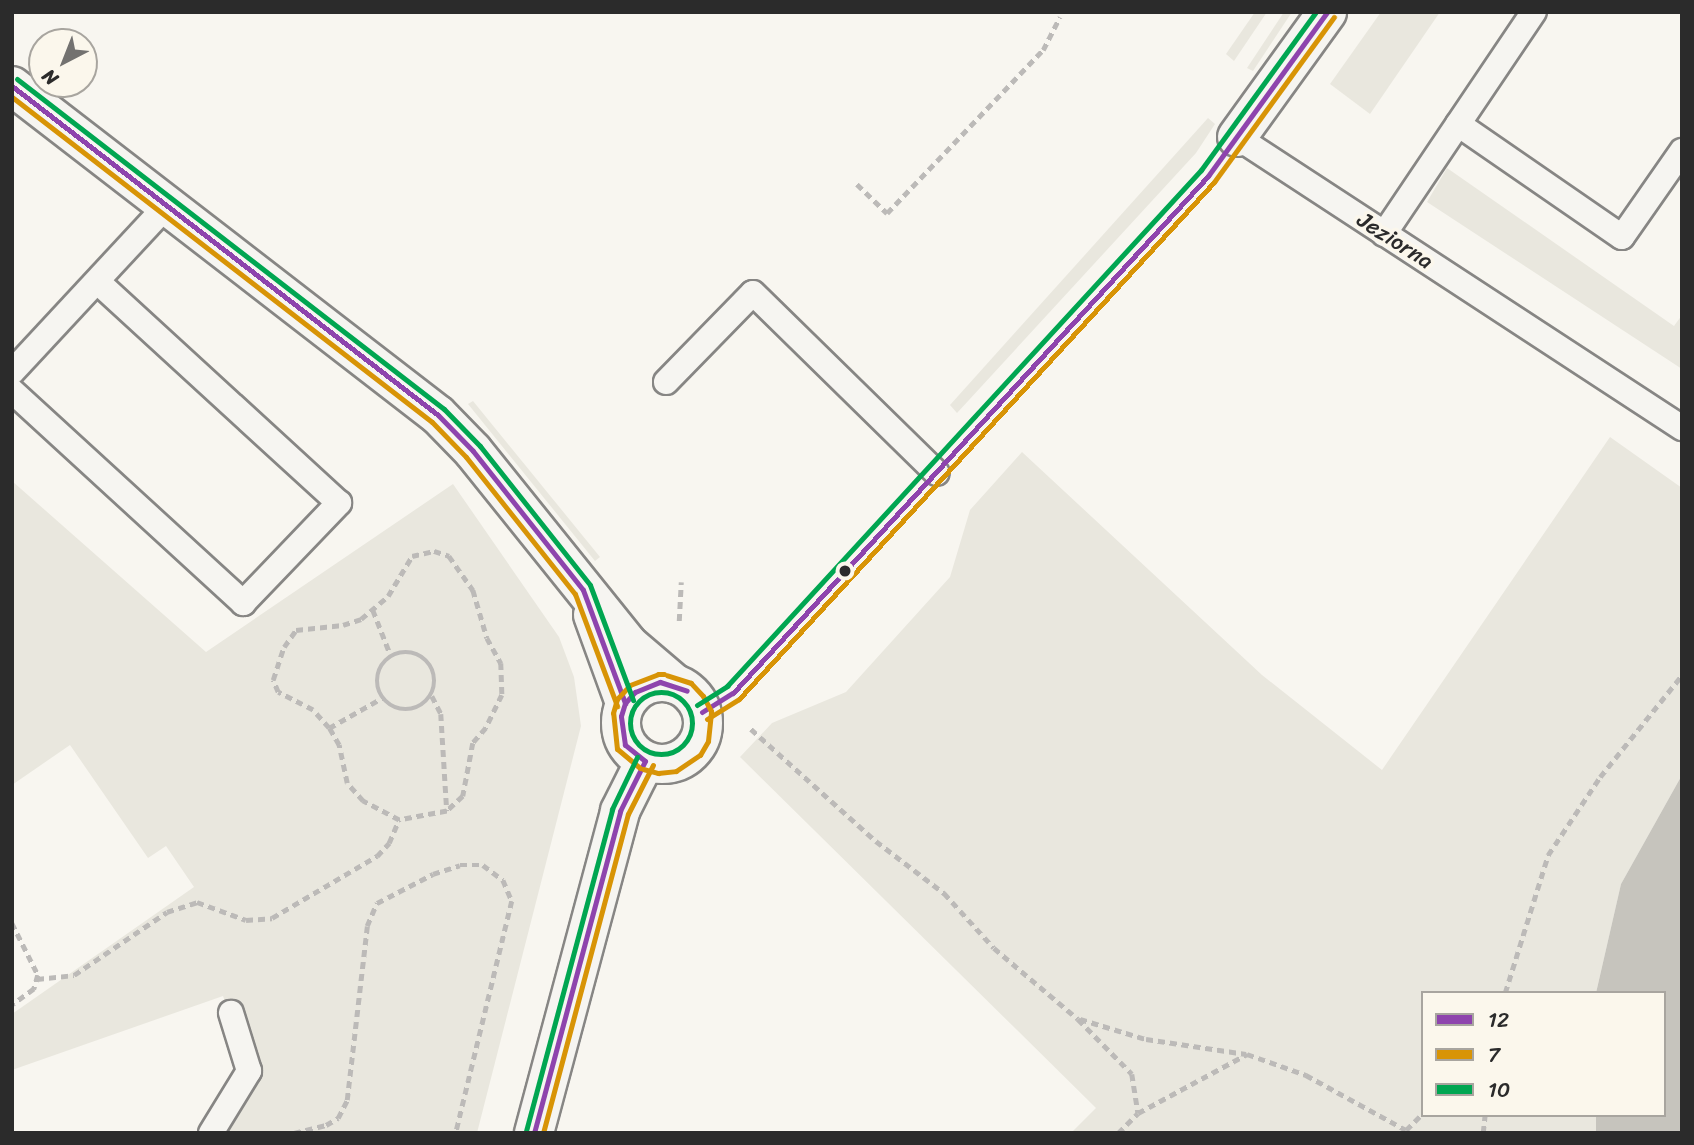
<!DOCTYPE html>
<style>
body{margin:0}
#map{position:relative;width:1694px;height:1145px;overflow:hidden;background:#f8f6f0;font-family:Sriracha,sans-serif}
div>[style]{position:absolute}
.green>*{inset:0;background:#e9e7de}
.water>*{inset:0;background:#c6c4bd}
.path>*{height:4.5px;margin-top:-2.25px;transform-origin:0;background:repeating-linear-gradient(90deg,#bcbab8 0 7px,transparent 0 12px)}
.path>.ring{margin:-2.25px;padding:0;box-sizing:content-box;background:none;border:4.5px solid #bcbab8;border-radius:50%}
.roads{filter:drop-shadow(2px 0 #878684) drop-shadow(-2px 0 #878684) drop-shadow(0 2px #878684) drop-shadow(0 -2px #878684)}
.lane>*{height:24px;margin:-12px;padding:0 12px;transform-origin:12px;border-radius:12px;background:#f6f5f1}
.secondary>*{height:38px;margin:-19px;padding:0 19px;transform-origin:19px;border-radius:19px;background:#f6f5f1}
.secondary>.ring{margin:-19px;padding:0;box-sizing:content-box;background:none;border:38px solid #f6f5f1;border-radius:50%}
.bus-1>*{height:5px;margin:-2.5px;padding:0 2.5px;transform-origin:2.5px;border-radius:2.5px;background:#8e44ad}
.bus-2>*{height:5px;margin:-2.5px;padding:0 2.5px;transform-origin:2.5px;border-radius:2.5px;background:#d89406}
.bus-3>*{height:5px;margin:-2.5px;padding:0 2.5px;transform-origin:2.5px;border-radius:2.5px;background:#00a651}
.bus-3>.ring{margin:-2.5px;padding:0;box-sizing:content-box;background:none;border:5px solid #00a651;border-radius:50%}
.dots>*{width:19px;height:19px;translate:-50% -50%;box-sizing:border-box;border:4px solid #fbf7ec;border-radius:50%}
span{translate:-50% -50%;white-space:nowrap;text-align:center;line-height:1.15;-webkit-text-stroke:7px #fbf7ec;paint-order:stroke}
.street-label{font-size:23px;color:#2b2b2b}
.frame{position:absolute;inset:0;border:14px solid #2b2b2b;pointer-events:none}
.legend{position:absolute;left:1421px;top:991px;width:245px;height:126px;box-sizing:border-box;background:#fbf7ec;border:2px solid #a8a59f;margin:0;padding:9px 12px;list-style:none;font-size:21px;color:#2b2b2b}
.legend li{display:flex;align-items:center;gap:14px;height:35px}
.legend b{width:35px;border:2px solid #a8a59f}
.north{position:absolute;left:28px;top:28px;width:70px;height:70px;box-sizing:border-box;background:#fbf7ec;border:2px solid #a8a59f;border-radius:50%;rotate:222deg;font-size:19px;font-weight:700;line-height:28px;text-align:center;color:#2b2b2b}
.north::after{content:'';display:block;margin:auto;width:24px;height:32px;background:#737270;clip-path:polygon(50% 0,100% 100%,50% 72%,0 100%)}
</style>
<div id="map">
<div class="green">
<i style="clip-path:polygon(1255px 12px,1267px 12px,1234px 61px,1226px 54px)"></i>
<i style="clip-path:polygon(1284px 12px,1292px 12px,1253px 71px,1247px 68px)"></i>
<i style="clip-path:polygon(1381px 12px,1440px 12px,1370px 114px,1330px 84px)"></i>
<i style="clip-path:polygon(1208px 118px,1215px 124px,1196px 153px,957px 413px,950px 405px)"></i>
<i style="clip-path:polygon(1447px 168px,1674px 326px,1682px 315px,1682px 369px,1427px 202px)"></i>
<i style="clip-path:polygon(473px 401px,600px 557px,595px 561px,468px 404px)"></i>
<i style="clip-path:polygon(1610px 437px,1682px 488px,1682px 775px,1621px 884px,1596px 993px,1423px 993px,1423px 1115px,1596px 1115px,1596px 1133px,1071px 1133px,1096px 1108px,740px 757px,772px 723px,846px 692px,950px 577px,970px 510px,1022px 452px,1262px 675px,1382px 770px)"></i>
<i style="clip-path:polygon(12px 481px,206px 652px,453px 484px,559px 637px,574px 677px,581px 726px,477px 1133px,211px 1133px,249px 1071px,223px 996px,12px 1070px,12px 1014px,194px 887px,166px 846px,148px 858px,70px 745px,12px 785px)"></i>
</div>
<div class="water">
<i style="clip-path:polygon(1682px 775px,1682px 1133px,1596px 1133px,1596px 1115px,1664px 1115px,1664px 993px,1596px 993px,1621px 884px)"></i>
</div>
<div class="path">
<i style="left:857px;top:184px;width:42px;rotate:44deg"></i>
<i style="left:887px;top:213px;width:226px;rotate:-46.3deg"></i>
<i style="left:1043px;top:50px;width:37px;rotate:-63deg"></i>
<i style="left:434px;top:551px;width:16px;rotate:18deg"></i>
<i style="left:449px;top:556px;width:42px;rotate:54.8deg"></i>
<i style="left:473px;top:590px;width:50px;rotate:73.7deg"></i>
<i style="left:487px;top:638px;width:29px;rotate:61deg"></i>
<i style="left:501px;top:663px;width:32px;rotate:88deg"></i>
<i style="left:502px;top:695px;width:37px;rotate:116deg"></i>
<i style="left:486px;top:728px;width:20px;rotate:131deg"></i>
<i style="left:473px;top:743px;width:54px;rotate:100.7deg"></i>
<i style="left:463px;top:796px;width:22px;rotate:137deg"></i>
<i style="left:447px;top:811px;width:49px;rotate:169.4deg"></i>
<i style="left:399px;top:820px;width:41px;rotate:-152.2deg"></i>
<i style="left:363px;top:801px;width:24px;rotate:-132deg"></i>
<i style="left:347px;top:783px;width:39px;rotate:-102deg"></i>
<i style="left:339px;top:745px;width:20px;rotate:-120deg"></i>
<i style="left:329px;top:728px;width:24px;rotate:-132deg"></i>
<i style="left:313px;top:710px;width:39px;rotate:-153deg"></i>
<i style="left:278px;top:692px;width:13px;rotate:-113deg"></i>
<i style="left:273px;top:680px;width:35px;rotate:-72deg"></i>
<i style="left:284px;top:647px;width:21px;rotate:-55deg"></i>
<i style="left:296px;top:630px;width:47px;rotate:-6.1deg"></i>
<i style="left:343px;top:625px;width:19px;rotate:-18deg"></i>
<i style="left:361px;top:619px;width:35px;rotate:-40deg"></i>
<i style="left:388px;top:596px;width:47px;rotate:-59deg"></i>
<i style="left:412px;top:556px;width:23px;rotate:-13deg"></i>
<i style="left:373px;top:610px;width:49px;rotate:68.6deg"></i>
<i style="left:679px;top:621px;width:39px;rotate:-87deg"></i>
<i class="ring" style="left:377px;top:652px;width:53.5px;height:53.5px"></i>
<i style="left:432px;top:696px;width:20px;rotate:63deg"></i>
<i style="left:441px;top:714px;width:97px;rotate:86.5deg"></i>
<i style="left:329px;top:728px;width:61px;rotate:-29.5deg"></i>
<i style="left:751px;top:729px;width:168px;rotate:41.9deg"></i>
<i style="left:876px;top:841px;width:86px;rotate:37.4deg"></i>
<i style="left:944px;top:893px;width:74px;rotate:47.7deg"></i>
<i style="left:994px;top:948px;width:110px;rotate:40.2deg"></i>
<i style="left:1078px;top:1019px;width:77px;rotate:45.5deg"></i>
<i style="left:1132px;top:1074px;width:39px;rotate:81deg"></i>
<i style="left:12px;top:923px;width:58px;rotate:63.4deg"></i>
<i style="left:38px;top:975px;width:15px;rotate:106deg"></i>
<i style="left:34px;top:989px;width:27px;rotate:144deg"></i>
<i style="left:37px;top:979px;width:37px;rotate:-6deg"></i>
<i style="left:74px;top:975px;width:112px;rotate:-34.1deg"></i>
<i style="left:167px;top:912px;width:32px;rotate:-18deg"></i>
<i style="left:197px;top:902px;width:52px;rotate:20.2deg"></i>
<i style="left:246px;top:920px;width:26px;rotate:-4deg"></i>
<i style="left:272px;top:918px;width:122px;rotate:-30.6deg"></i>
<i style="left:377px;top:856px;width:18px;rotate:-47deg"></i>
<i style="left:389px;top:843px;width:25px;rotate:-67deg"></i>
<i style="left:1505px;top:993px;width:145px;rotate:-72.7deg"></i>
<i style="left:1548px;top:855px;width:94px;rotate:-56.3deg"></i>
<i style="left:1600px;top:777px;width:131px;rotate:-51.2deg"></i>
<i style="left:1080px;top:1019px;width:69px;rotate:16.9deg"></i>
<i style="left:1146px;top:1039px;width:101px;rotate:8.5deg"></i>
<i style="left:294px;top:1133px;width:33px;rotate:-14deg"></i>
<i style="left:326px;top:1125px;width:14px;rotate:-30deg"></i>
<i style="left:338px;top:1118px;width:20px;rotate:-63deg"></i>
<i style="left:347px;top:1100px;width:175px;rotate:-83.4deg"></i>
<i style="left:367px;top:926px;width:25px;rotate:-67deg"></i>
<i style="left:377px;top:903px;width:63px;rotate:-27.4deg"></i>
<i style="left:433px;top:874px;width:28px;rotate:-18deg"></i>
<i style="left:460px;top:865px;width:23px"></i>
<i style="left:483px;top:865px;width:25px;rotate:37deg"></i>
<i style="left:503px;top:880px;width:23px;rotate:67deg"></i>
<i style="left:512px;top:901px;width:239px;rotate:103.6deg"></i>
<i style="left:1118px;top:1133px;width:28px;rotate:-45deg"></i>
<i style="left:1138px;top:1113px;width:124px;rotate:-28.4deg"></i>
<i style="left:1247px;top:1054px;width:63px;rotate:19.6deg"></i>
<i style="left:1306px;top:1075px;width:114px;rotate:28.8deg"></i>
<i style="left:1406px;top:1130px;width:24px;rotate:-45deg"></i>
<i style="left:1483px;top:1133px;width:18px;rotate:-84deg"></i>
</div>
<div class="roads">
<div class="lane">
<i style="left:1458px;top:124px;width:199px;rotate:34.6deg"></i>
<i style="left:1622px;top:237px;width:105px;rotate:-55.1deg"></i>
<i style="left:1237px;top:137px;width:532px;rotate:33.18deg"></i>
<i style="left:1384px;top:234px;width:268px;rotate:-56deg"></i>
<i style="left:12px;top:372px;width:229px;rotate:-47.1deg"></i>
<i style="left:666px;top:382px;width:124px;rotate:-45.7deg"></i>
<i style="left:753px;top:293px;width:257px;rotate:44.4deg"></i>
<i style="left:12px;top:391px;width:314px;rotate:42.5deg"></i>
<i style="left:243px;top:603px;width:139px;rotate:-46.2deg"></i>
<i style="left:339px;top:503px;width:328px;rotate:-137.5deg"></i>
<i style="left:211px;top:1133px;width:73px;rotate:-58.5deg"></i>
<i style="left:249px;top:1071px;width:61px;rotate:-107.2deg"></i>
</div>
<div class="secondary">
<i style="left:12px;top:86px;width:538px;rotate:37.68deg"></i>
<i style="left:438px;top:415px;width:50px;rotate:45.8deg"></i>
<i style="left:473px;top:451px;width:248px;rotate:51.2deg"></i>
<i style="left:628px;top:644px;width:62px;rotate:40.4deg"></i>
<i style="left:1237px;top:137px;width:154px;rotate:-54.2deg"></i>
<i style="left:593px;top:615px;width:94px;rotate:70deg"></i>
<i class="ring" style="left:621px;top:682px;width:44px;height:44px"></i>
<i style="left:534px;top:1133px;width:333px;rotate:-75deg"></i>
<i style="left:620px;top:811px;width:56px;rotate:-63.4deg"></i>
</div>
</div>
<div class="bus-1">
<i style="left:12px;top:86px;width:538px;rotate:37.68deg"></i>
<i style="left:438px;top:415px;width:50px;rotate:45.8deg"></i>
<i style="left:473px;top:451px;width:177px;rotate:51.6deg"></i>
<i style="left:583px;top:590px;width:121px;rotate:69.6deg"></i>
<i style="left:702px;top:712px;width:36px;rotate:-32deg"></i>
<i style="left:733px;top:693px;width:702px;rotate:-47.42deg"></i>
<i style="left:1208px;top:176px;width:203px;rotate:-54deg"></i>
<i style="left:645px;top:761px;width:26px;rotate:-141deg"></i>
<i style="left:625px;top:745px;width:29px;rotate:-98deg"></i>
<i style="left:621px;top:716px;width:14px;rotate:-73deg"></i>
<i style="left:625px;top:703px;width:15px;rotate:-48deg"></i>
<i style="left:635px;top:692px;width:27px;rotate:-22deg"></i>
<i style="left:660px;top:682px;width:28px;rotate:18deg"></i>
<i style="left:534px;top:1133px;width:333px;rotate:-75deg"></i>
<i style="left:620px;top:811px;width:56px;rotate:-63.4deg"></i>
</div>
<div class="bus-2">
<i style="left:12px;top:97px;width:531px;rotate:37.73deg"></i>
<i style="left:432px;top:422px;width:49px;rotate:45.8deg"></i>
<i style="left:466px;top:457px;width:175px;rotate:51.5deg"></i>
<i style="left:575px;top:594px;width:120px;rotate:69.4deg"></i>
<i style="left:707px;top:719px;width:38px;rotate:-32deg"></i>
<i style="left:739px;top:699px;width:702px;rotate:-47.42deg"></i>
<i style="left:1214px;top:182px;width:204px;rotate:-54deg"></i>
<i style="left:640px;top:768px;width:30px;rotate:-140deg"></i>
<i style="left:617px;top:749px;width:36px;rotate:-96deg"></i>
<i style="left:613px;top:713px;width:15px;rotate:-74deg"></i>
<i style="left:617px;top:699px;width:19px;rotate:-47deg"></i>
<i style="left:630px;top:685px;width:30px;rotate:-21deg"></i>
<i style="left:658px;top:674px;width:6px"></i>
<i style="left:643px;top:769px;width:16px;rotate:15deg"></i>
<i style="left:658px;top:773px;width:18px;rotate:-6deg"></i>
<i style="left:676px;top:771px;width:29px;rotate:-34deg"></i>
<i style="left:700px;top:755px;width:16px;rotate:-60deg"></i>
<i style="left:708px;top:741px;width:30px;rotate:-84deg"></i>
<i style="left:711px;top:711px;width:17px;rotate:-118deg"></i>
<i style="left:703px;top:696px;width:18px;rotate:-133deg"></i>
<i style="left:691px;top:683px;width:25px;rotate:-162deg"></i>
<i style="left:543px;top:1133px;width:330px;rotate:-75.1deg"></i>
<i style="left:628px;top:814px;width:55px;rotate:-63deg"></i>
</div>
<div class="bus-3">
<i style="left:17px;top:79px;width:540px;rotate:37.7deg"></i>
<i style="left:444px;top:409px;width:52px;rotate:45.8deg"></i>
<i style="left:480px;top:446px;width:177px;rotate:51.6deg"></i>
<i style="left:590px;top:585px;width:123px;rotate:69.5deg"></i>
<i class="ring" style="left:630px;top:692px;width:57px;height:57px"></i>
<i style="left:697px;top:705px;width:36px;rotate:-32deg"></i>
<i style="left:727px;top:686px;width:701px;rotate:-47.43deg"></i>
<i style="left:1201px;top:170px;width:195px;rotate:-54deg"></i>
<i style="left:526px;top:1131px;width:333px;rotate:-75deg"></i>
<i style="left:612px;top:809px;width:58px;rotate:-64.3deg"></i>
</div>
<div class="dots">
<i style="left:845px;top:571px;background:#2b2b2b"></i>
</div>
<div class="street-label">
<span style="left:1395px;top:241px;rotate:33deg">Jeziorna</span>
</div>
<div class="frame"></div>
<ul class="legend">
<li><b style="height:9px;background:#8e44ad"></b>12</li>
<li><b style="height:9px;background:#d89406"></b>7</li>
<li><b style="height:9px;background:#00a651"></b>10</li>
</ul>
<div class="north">N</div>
</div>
